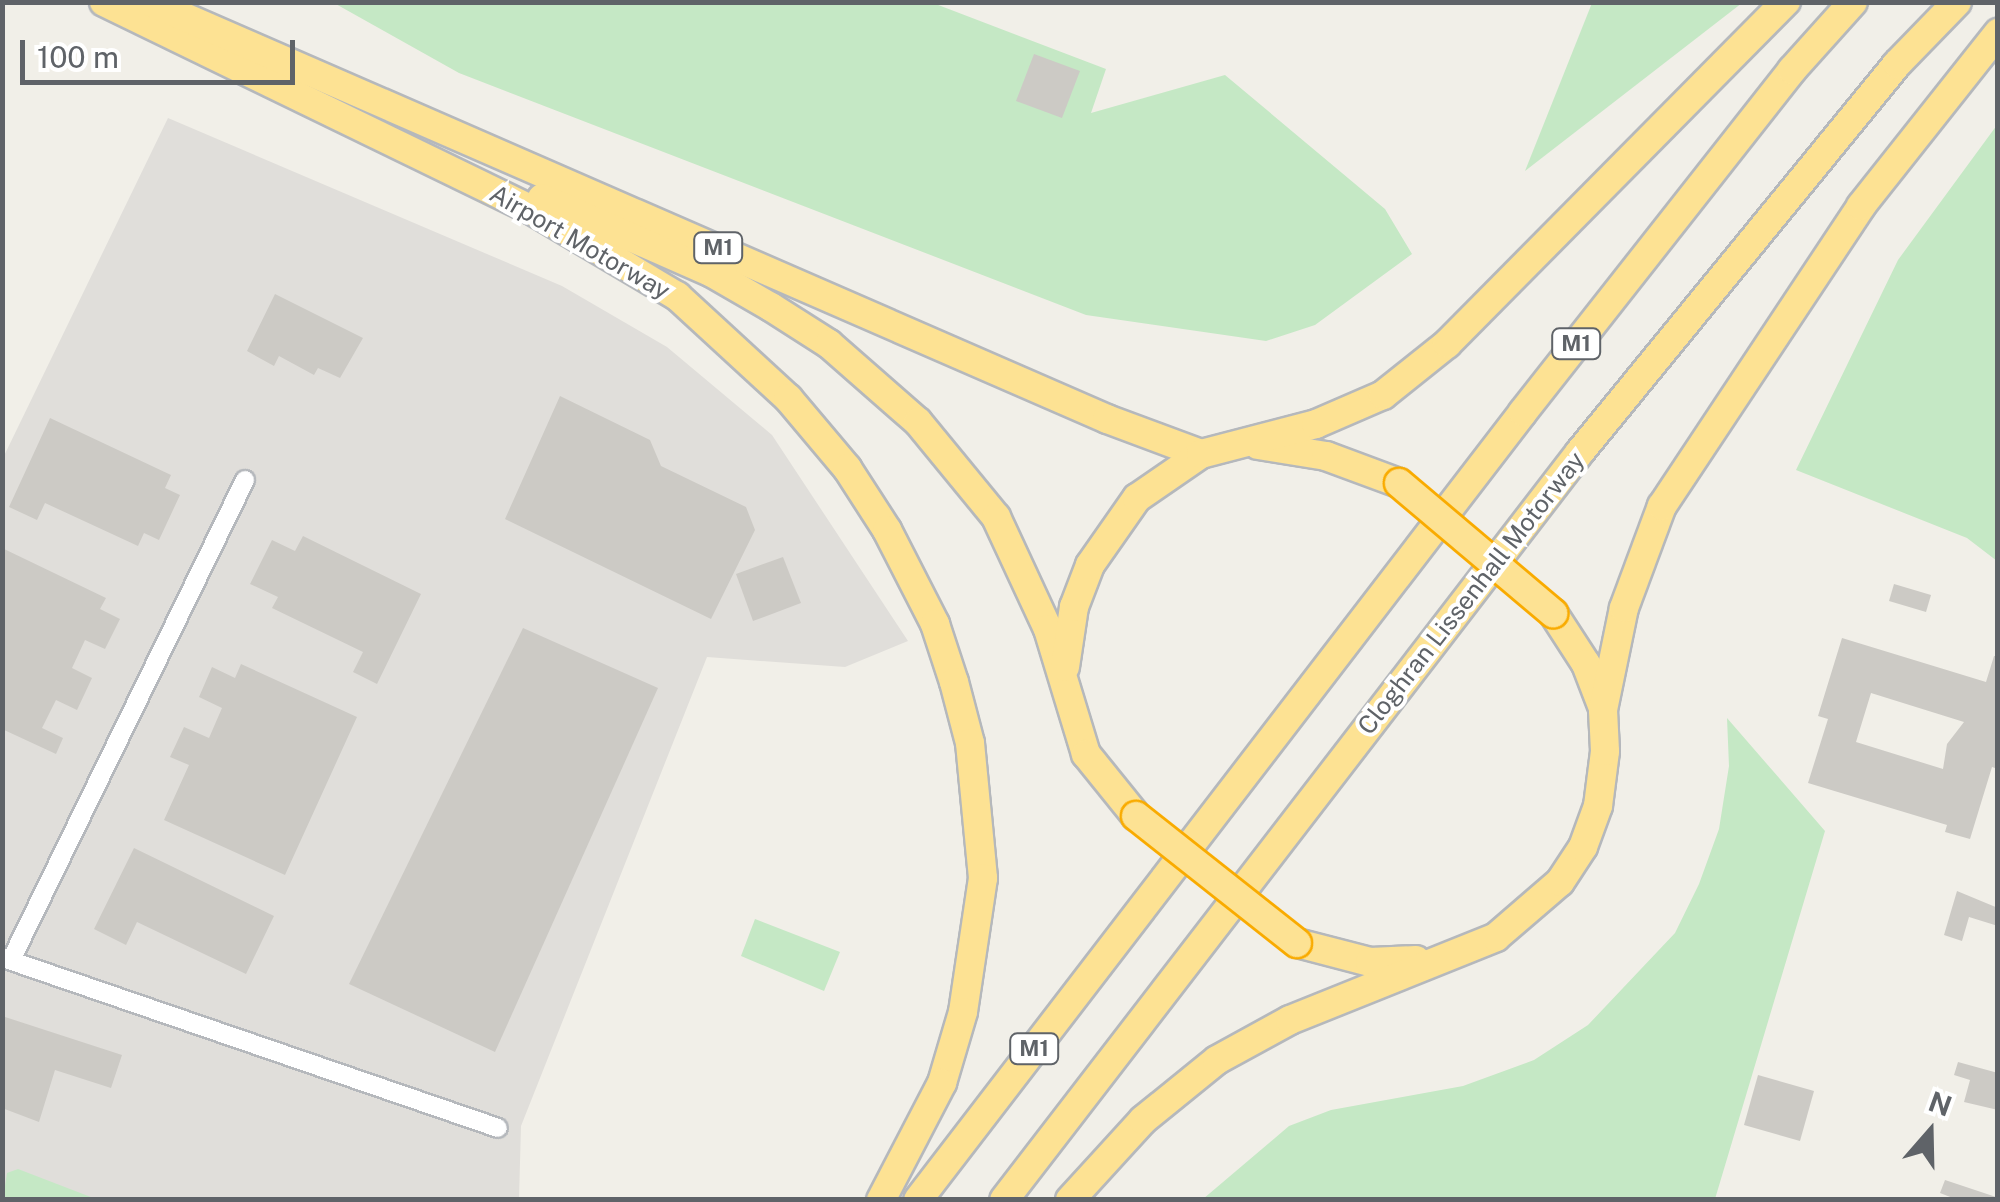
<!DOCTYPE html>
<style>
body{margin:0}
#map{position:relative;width:2000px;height:1202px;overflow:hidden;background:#f1efe8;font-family:"Public Sans",sans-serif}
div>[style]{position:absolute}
.industrial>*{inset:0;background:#e0deda}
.green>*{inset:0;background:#c5e8c5}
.building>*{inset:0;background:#cccac5}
.roads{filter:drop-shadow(2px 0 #b5b8bc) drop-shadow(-2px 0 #b5b8bc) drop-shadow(0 2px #b5b8bc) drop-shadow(0 -2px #b5b8bc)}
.minor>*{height:18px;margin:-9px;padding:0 9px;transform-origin:9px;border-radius:9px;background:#fff}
.highway>*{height:28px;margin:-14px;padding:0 14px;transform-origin:14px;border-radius:14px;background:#fde293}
.bridges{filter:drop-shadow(2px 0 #f9ab00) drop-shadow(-2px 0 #f9ab00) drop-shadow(0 2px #f9ab00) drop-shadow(0 -2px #f9ab00)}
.highway-bridge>*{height:28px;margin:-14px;padding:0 14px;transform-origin:14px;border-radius:14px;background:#fde293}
span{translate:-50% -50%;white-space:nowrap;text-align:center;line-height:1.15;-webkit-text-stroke:8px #fff;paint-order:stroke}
.shield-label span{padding:2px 8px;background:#fff;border:2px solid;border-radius:8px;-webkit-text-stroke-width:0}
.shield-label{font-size:22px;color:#5f6368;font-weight:700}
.street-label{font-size:25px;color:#5f6368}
.frame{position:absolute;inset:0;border:5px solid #5f6368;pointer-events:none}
.north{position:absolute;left:1880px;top:1082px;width:100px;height:100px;-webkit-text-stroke:8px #fff;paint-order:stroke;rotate:20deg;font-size:28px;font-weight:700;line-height:40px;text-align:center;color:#5f6368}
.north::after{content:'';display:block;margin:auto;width:35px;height:45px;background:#5f6368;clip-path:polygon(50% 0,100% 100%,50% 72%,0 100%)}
.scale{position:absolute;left:20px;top:40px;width:275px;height:45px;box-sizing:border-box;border:5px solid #5f6368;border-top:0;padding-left:12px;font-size:30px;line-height:35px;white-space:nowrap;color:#5f6368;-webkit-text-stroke:8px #fff;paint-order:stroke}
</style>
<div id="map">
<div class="industrial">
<i style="clip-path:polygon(168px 118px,562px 286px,667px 347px,772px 435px,908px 641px,845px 667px,707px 657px,521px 1126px,519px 1199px,3px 1199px,2px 460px)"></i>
</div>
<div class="green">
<i style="clip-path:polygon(334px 3px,933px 3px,1106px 69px,1091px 113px,1225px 75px,1385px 209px,1412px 254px,1315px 325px,1266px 341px,1086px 315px,459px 73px)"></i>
<i style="clip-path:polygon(1592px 3px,1742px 3px,1525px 171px)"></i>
<i style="clip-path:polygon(1997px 125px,1998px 561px,1997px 561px,1967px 538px,1796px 470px,1898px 260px)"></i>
<i style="clip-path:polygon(1727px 718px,1825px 831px,1715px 1199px,1203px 1199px,1289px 1126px,1331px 1110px,1463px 1086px,1534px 1060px,1588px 1025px,1675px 933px,1699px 884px,1719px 829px,1729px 766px)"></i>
<i style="clip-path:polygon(755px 919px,840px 952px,824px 991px,741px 956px)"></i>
<i style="clip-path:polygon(18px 1169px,96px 1199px,3px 1199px,7px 1173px)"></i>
</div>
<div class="building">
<i style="clip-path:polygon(1034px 54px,1080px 71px,1062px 118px,1016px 101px)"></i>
<i style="clip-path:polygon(275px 294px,363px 338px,340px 378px,318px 368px,314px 375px,279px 356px,274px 366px,247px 351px)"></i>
<i style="clip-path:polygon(560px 396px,650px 440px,661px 466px,746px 507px,755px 530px,711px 619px,505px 519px)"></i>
<i style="clip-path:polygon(50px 418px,171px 475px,165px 488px,180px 495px,159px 540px,144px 533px,138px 546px,45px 503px,37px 520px,9px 507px)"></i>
<i style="clip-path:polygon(303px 536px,421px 594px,377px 684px,353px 672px,363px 652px,272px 608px,278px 597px,250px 584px,272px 540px,295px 551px)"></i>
<i style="clip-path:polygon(2px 548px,106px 598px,100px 609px,120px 619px,105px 649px,85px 640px,72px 668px,92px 678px,77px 710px,56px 700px,42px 728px,63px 738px,56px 754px,2px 729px)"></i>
<i style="clip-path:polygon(783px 557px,801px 603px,753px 621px,736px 574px)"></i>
<i style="clip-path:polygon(1894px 584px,1931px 595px,1926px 612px,1889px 601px)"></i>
<i style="clip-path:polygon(523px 628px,658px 688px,495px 1052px,349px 984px)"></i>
<i style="clip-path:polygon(evenodd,1842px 638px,1986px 682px,1994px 656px,1998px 656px,1998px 769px,1992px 767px,1970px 839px,1945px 832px,1947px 825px,1808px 783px,1828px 719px,1818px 716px,1842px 638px,1871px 693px,1964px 722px,1947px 744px,1943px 769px,1856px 742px,1871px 693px)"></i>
<i style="clip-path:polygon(241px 664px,357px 717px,285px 875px,164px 820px,189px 765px,170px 757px,184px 727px,209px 738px,222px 708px,199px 697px,212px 667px,235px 678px)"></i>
<i style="clip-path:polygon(134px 848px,274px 916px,246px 974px,137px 922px,126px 945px,94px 929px)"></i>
<i style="clip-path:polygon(1957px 891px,1998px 908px,1998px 926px,1969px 917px,1962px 941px,1944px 935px)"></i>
<i style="clip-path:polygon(2px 1016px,122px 1055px,111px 1088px,55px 1070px,39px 1122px,2px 1108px)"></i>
<i style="clip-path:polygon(1958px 1062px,1998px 1073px,1998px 1110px,1964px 1102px,1970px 1080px,1954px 1075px)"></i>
<i style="clip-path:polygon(1758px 1075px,1814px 1091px,1800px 1141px,1744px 1125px)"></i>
<i style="clip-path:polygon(1945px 1180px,1996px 1197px,1995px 1200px,1958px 1200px,1940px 1193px)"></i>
</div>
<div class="roads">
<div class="minor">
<i style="left:3px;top:958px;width:523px;rotate:18.95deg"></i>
<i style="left:11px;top:960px;width:534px;rotate:-64.01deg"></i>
</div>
<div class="highway">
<i style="left:104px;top:2px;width:476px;rotate:25.9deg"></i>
<i style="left:532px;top:210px;width:169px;rotate:30.7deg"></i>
<i style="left:677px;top:296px;width:151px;rotate:42.6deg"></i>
<i style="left:788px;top:398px;width:92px;rotate:49.9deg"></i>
<i style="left:847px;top:468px;width:74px;rotate:57.2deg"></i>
<i style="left:887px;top:530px;width:106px;rotate:62.9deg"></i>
<i style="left:935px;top:624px;width:61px;rotate:71.9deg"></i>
<i style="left:954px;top:682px;width:63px;rotate:75.3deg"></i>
<i style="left:970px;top:743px;width:136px;rotate:84.5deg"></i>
<i style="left:983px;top:878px;width:135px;rotate:98.5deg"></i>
<i style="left:963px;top:1012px;width:74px;rotate:106.5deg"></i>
<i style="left:942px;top:1083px;width:132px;rotate:117.5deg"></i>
<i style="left:150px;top:2px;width:1044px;rotate:23.54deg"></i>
<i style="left:1107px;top:419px;width:100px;rotate:20.4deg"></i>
<i style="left:542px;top:198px;width:186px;rotate:23.8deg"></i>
<i style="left:712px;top:273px;width:68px;rotate:30deg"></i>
<i style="left:771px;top:307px;width:69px;rotate:32.5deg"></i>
<i style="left:829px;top:344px;width:118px;rotate:41.2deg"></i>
<i style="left:918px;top:422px;width:123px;rotate:50.6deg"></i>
<i style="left:996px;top:517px;width:123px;rotate:65.1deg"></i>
<i style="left:1048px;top:629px;width:131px;rotate:73.1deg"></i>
<i style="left:1086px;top:754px;width:80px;rotate:51.1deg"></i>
<i style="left:1258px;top:445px;width:69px;rotate:9.2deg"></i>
<i style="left:1326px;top:456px;width:78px;rotate:20.3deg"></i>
<i style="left:1553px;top:613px;width:61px;rotate:57.1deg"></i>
<i style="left:1586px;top:664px;width:47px;rotate:68.9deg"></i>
<i style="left:1065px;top:667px;width:61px;rotate:-81.5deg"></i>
<i style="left:1074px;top:607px;width:45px;rotate:-69.1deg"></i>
<i style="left:1090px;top:565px;width:82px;rotate:-55deg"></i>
<i style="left:1137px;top:498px;width:78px;rotate:-34.5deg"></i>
<i style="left:1201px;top:454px;width:119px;rotate:-14.6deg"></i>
<i style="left:1316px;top:424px;width:73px;rotate:-23.4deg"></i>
<i style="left:1383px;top:395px;width:82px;rotate:-38.6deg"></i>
<i style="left:1447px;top:344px;width:482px;rotate:-45.3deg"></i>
<i style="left:1297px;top:943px;width:75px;rotate:14.6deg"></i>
<i style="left:1370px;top:962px;width:46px;rotate:-2.5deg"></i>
<i style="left:918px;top:1200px;width:993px;rotate:-52.48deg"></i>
<i style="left:1523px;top:412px;width:435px;rotate:-51.8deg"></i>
<i style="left:1792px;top:70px;width:91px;rotate:-48.1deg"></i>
<i style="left:1004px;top:1200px;width:944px;rotate:-52.4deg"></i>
<i style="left:1580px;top:452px;width:501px;rotate:-50.75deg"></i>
<i style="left:1897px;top:64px;width:86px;rotate:-45.9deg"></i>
<i style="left:1070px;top:1200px;width:108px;rotate:-47.6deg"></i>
<i style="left:1143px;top:1120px;width:95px;rotate:-39deg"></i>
<i style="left:1217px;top:1060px;width:83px;rotate:-28.7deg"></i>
<i style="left:1290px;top:1020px;width:222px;rotate:-21.9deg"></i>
<i style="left:1496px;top:937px;width:84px;rotate:-40.7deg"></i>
<i style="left:1560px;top:882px;width:42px;rotate:-56.7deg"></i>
<i style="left:1583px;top:847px;width:44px;rotate:-69.9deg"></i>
<i style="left:1598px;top:806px;width:55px;rotate:-82.7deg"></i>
<i style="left:1605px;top:751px;width:41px;rotate:-92.8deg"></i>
<i style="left:1603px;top:710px;width:104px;rotate:-78.4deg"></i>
<i style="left:1624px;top:608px;width:109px;rotate:-69.6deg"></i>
<i style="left:1662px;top:506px;width:360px;rotate:-56.4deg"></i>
<i style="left:1861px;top:206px;width:221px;rotate:-51.6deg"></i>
</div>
</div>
<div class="bridges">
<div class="highway-bridge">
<i style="left:1399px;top:483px;width:202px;rotate:40.2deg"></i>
<i style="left:1136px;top:816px;width:205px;rotate:38.3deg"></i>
</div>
</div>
<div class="shield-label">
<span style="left:718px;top:248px">M1</span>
<span style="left:1576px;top:344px">M1</span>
<span style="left:1034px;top:1049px">M1</span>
</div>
<div class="street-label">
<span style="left:580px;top:242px;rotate:30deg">Airport Motorway</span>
<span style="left:1471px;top:593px;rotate:-52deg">Cloghran Lissenhall Motorway</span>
</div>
<div class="frame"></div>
<div class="north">N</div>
<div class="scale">100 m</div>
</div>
